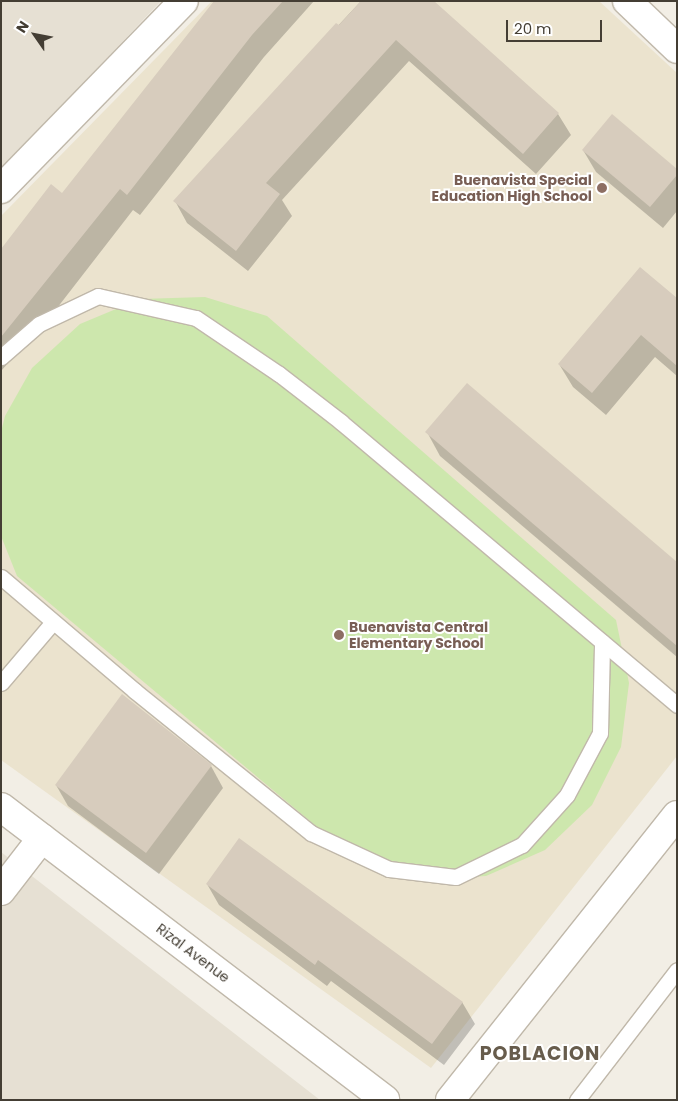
<!DOCTYPE html>
<style>
body{margin:0}
#map{position:relative;width:678px;height:1101px;overflow:hidden;background:#f2eee5;font-family:Poppins,sans-serif}
div>[style]{position:absolute}
.residential>*{inset:0;background:#e6e0d3}
.education>*{inset:0;background:#ebe3ce}
.green>*{inset:0;background:#cde7ad}
.shadow>*{inset:0;background:#0003}
.building>*{inset:0;background:#d7ccbd}
.roads{filter:drop-shadow(1px 0 #c0b8aa) drop-shadow(-1px 0 #c0b8aa) drop-shadow(0 1px #c0b8aa) drop-shadow(0 -1px #c0b8aa)}
.service>*{height:15px;margin:-7.5px;padding:0 7.5px;transform-origin:7.5px;border-radius:7.5px;background:#fff}
.minor>*{height:28px;margin:-14px;padding:0 14px;transform-origin:14px;border-radius:14px;background:#fff}
.tertiary>*{height:28px;margin:-14px;padding:0 14px;transform-origin:14px;border-radius:14px;background:#fff}
.dots>*{width:14px;height:14px;translate:-50% -50%;box-sizing:border-box;border:2px solid #fff;border-radius:50%}
span{translate:-50% -50%;white-space:nowrap;text-align:center;line-height:1.15;-webkit-text-stroke:4px #fff;paint-order:stroke}
.education-label{font-size:14px;color:#785e54;font-weight:700}
.right{translate:-100% -50%;text-align:right}
.left{translate:0 -50%;text-align:left}
.street-label{font-size:14px;color:#443e34}
.district-label{font-size:19px;color:#675c4c;font-weight:700;letter-spacing:1px}
.frame{position:absolute;inset:0;border:2px solid #443e34;pointer-events:none}
.north{position:absolute;left:10px;top:10px;width:50px;height:50px;-webkit-text-stroke:4px #fff;paint-order:stroke;rotate:303deg;font-size:14px;font-weight:700;line-height:20px;text-align:center;color:#443e34}
.north::after{content:'';display:block;margin:auto;width:18px;height:22px;background:#443e34;clip-path:polygon(50% 0,100% 100%,50% 72%,0 100%)}
.scale{position:absolute;left:506px;top:20px;width:96px;height:22px;box-sizing:border-box;border:2px solid #443e34;border-top:0;padding-left:6px;font-size:15px;line-height:18px;white-space:nowrap;color:#443e34;-webkit-text-stroke:4px #fff;paint-order:stroke}
</style>
<div id="map">
<div class="residential">
<i style="clip-path:polygon(1px 1px,161px 1px,1px 170px)"></i>
<i style="clip-path:polygon(1px 852px,320px 1100px,1px 1100px)"></i>
</div>
<div class="education">
<i style="clip-path:polygon(212px 1px,599px 1px,677px 73px,677px 756px,431px 1068px,1px 760px,1px 216px)"></i>
</div>
<div class="green">
<i style="clip-path:polygon(205px 297px,267px 316px,616px 620px,629px 683px,621px 747px,592px 805px,545px 850px,486px 876px,421px 880px,359px 862px,17px 576px,1px 536px,1px 432px,5px 416px,32px 368px,80px 324px,140px 299px)"></i>
</div>
<div class="shadow">
<i style="clip-path:polygon(226px 1px,314px 1px,264px 57px,140px 215px,133px 210px,54px 312px,1px 371px,1px 266px)"></i>
<i style="clip-path:polygon(361px 1px,558px 114px,571px 135px,536px 174px,409px 61px,282px 200px,292px 216px,248px 271px,187px 223px,175px 201px)"></i>
<i style="clip-path:polygon(583px 150px,677px 171px,677px 211px,663px 228px,596px 172px)"></i>
<i style="clip-path:polygon(677px 299px,677px 376px,655px 357px,606px 415px,573px 387px,559px 364px)"></i>
<i style="clip-path:polygon(427px 432px,677px 563px,677px 657px,440px 456px)"></i>
<i style="clip-path:polygon(211px 766px,223px 788px,159px 874px,68px 806px,56px 785px)"></i>
<i style="clip-path:polygon(207px 884px,462px 1002px,475px 1024px,444px 1065px,331px 981px,327px 986px,219px 905px)"></i>
</div>
<div class="building">
<i style="clip-path:polygon(214px 1px,283px 1px,252px 35px,127px 195px,120px 189px,1px 337px,1px 249px,51px 184px,62px 193px)"></i>
<i style="clip-path:polygon(361px 1px,434px 1px,559px 113px,523px 154px,396px 40px,266px 183px,280px 194px,236px 251px,173px 201px,336px 23px,339px 25px)"></i>
<i style="clip-path:polygon(612px 114px,677px 169px,677px 175px,650px 207px,582px 150px)"></i>
<i style="clip-path:polygon(640px 267px,677px 298px,677px 366px,641px 335px,592px 393px,558px 364px)"></i>
<i style="clip-path:polygon(467px 383px,677px 562px,677px 646px,425px 432px)"></i>
<i style="clip-path:polygon(122px 694px,212px 765px,146px 853px,55px 785px)"></i>
<i style="clip-path:polygon(239px 838px,463px 1002px,432px 1044px,318px 960px,315px 965px,206px 884px)"></i>
</div>
<div class="roads">
<div class="service">
<i style="left:1px;top:357px;width:50px;rotate:-41deg"></i>
<i style="left:39px;top:324px;width:65px;rotate:-25.4deg"></i>
<i style="left:98px;top:296px;width:100px;rotate:12.7deg"></i>
<i style="left:196px;top:318px;width:100px;rotate:34deg"></i>
<i style="left:279px;top:374px;width:78px;rotate:37.7deg"></i>
<i style="left:341px;top:422px;width:439px;rotate:40.1deg"></i>
<i style="left:1px;top:577px;width:176px;rotate:40.4deg"></i>
<i style="left:135px;top:691px;width:226px;rotate:38.9deg"></i>
<i style="left:311px;top:833px;width:86px;rotate:24.8deg"></i>
<i style="left:389px;top:869px;width:67px;rotate:6.8deg"></i>
<i style="left:456px;top:877px;width:73px;rotate:-25.9deg"></i>
<i style="left:522px;top:845px;width:67px;rotate:-48deg"></i>
<i style="left:567px;top:795px;width:70px;rotate:-62deg"></i>
<i style="left:600px;top:733px;width:91px;rotate:-88.7deg"></i>
<i style="left:1px;top:683px;width:79px;rotate:-49.6deg"></i>
<i style="left:577px;top:1100px;width:164px;rotate:-52.4deg"></i>
</div>
<div class="minor">
<i style="left:627px;top:1px;width:69px;rotate:43.8deg"></i>
<i style="left:1px;top:189px;width:262px;rotate:-45.8deg"></i>
<i style="left:1px;top:891px;width:67px;rotate:-52.3deg"></i>
<i style="left:450px;top:1100px;width:364px;rotate:-51.5deg"></i>
</div>
<div class="tertiary">
<i style="left:1px;top:807px;width:483px;rotate:37.3deg"></i>
</div>
</div>
<div class="dots">
<i style="left:602px;top:188px;background:#8d6e63"></i>
<i style="left:339px;top:635px;background:#8d6e63"></i>
</div>
<div class="education-label">
<span class="right" style="left:592px;top:188px">Buenavista Special<br>Education High School</span>
<span class="left" style="left:349px;top:635px">Buenavista Central<br>Elementary School</span>
</div>
<div class="street-label">
<span style="left:193px;top:953px;rotate:37deg">Rizal Avenue</span>
</div>
<div class="district-label">
<span style="left:540px;top:1054px">POBLACION</span>
</div>
<div class="frame"></div>
<div class="north">N</div>
<div class="scale">20 m</div>
</div>
